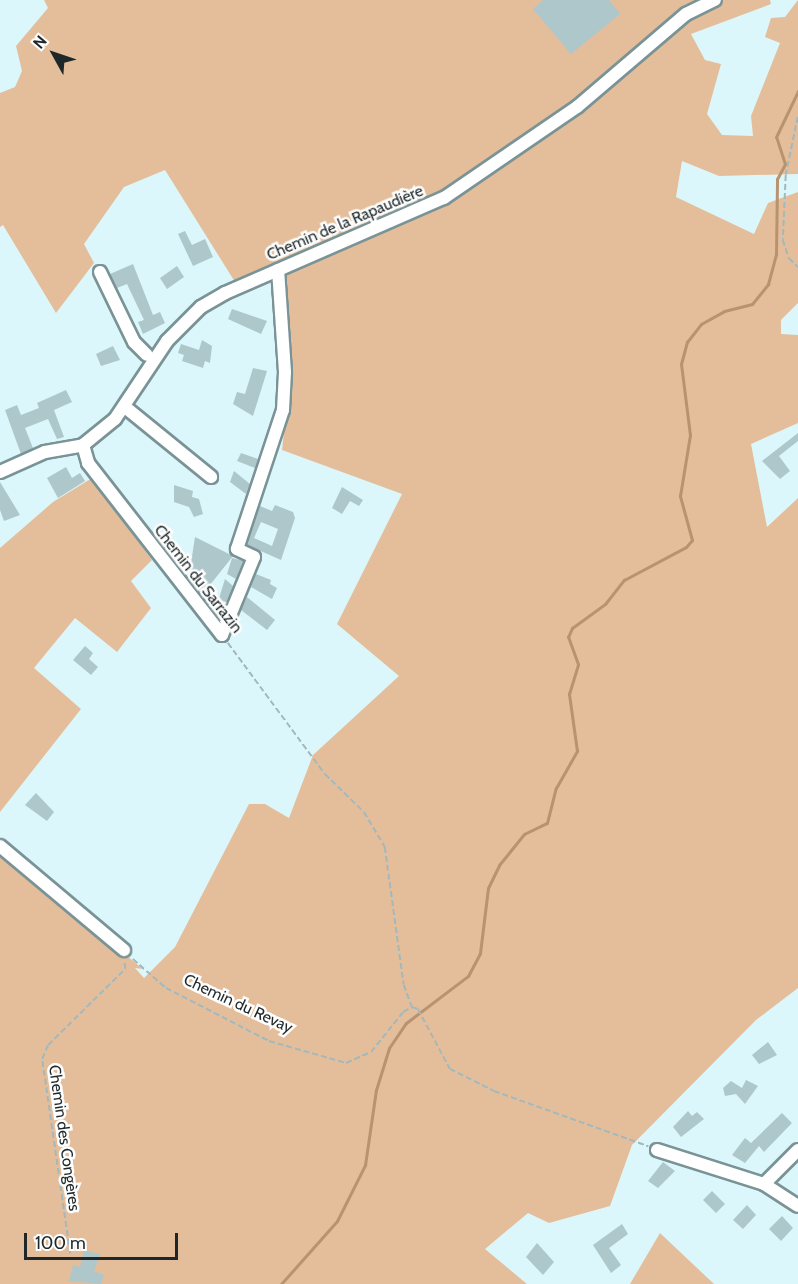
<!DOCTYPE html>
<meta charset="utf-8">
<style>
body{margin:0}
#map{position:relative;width:798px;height:1284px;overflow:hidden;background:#dcf7fb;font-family:Cabin,sans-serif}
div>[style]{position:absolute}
.green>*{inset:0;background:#e4be9a}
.stream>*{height:3px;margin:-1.5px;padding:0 1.5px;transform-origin:1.5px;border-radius:1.5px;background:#b79370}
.building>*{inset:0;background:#adc7cb}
.path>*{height:1.5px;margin-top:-0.75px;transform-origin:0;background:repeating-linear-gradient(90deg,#a3b8bc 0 6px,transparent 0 9px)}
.roads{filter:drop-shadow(2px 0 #7a9396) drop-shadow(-2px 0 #7a9396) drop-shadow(0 2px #7a9396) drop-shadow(0 -2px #7a9396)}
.minor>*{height:12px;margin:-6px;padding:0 6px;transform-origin:6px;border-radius:6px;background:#fff}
span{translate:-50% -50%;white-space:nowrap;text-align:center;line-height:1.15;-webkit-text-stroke:5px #fefefe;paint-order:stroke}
.street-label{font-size:16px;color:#1e282a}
.north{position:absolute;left:24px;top:24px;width:60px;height:60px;-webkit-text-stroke:4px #fefefe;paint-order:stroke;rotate:310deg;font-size:16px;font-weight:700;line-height:24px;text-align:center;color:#1e282a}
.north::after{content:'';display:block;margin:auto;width:21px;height:27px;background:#1e282a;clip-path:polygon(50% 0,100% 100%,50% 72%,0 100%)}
.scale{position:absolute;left:24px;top:1233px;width:154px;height:27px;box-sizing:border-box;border:3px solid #1e282a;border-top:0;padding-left:8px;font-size:18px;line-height:21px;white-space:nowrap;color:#1e282a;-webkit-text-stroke:4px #fefefe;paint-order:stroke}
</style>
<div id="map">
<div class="green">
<i style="clip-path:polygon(44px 0,770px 0,771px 4px,691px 34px,705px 60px,721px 64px,707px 114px,722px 135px,753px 136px,751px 116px,780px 43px,765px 37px,771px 18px,785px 17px,798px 0,798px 174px,719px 176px,682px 161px,676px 197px,754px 234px,768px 203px,798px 192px,798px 303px,781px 320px,781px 334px,798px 335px,798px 423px,751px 444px,767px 527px,798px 498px,798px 988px,756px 1020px,632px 1145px,610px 1206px,549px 1223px,528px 1213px,485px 1249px,527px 1284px,0 1284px,0 853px,143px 969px,135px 968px,144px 978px,175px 947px,249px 804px,265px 804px,289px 818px,313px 755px,399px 676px,337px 624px,402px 494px,282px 450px,289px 386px,283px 261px,235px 282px,165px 170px,124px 187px,84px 244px,94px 263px,56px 313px,3px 225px,0 227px,0 93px,15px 87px,22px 71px,16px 46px,48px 8px)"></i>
<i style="clip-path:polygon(92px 478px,152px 560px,131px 581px,151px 608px,117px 652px,75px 618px,34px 668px,81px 709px,0 812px,0 548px,53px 502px)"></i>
<i style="clip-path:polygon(660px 1233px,714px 1284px,630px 1284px)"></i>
</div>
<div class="stream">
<i style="left:281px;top:1284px;width:84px;rotate:-48.4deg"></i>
<i style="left:337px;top:1221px;width:63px;rotate:-63.4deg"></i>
<i style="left:365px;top:1165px;width:76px;rotate:-81.7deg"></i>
<i style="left:376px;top:1090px;width:44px;rotate:-72.8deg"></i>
<i style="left:389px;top:1048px;width:30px;rotate:-56deg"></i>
<i style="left:406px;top:1023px;width:78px;rotate:-37.2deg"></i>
<i style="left:468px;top:976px;width:26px;rotate:-62deg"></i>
<i style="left:480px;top:953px;width:65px;rotate:-83deg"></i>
<i style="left:488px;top:888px;width:25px;rotate:-64deg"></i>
<i style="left:499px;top:865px;width:40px;rotate:-51deg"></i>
<i style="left:524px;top:834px;width:25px;rotate:-26deg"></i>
<i style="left:547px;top:823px;width:36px;rotate:-76deg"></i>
<i style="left:556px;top:788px;width:43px;rotate:-60.4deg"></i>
<i style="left:577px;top:751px;width:58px;rotate:-98deg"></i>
<i style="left:569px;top:694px;width:31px;rotate:-73deg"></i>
<i style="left:578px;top:664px;width:29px;rotate:-110deg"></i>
<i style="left:568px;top:637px;width:10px;rotate:-66deg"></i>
<i style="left:572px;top:628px;width:41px;rotate:-36deg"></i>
<i style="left:605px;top:604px;width:31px;rotate:-52deg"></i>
<i style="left:624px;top:580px;width:70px;rotate:-28deg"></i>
<i style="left:686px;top:547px;width:9px;rotate:-49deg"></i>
<i style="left:692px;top:540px;width:46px;rotate:-105.3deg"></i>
<i style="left:680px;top:496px;width:62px;rotate:-80.7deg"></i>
<i style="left:690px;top:435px;width:72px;rotate:-97.2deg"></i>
<i style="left:681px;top:364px;width:23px;rotate:-75deg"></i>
<i style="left:687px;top:342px;width:23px;rotate:-52deg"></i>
<i style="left:701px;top:324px;width:26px;rotate:-29deg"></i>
<i style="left:724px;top:311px;width:29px;rotate:-14deg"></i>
<i style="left:752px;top:304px;width:26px;rotate:-51deg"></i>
<i style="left:768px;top:284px;width:31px;rotate:-75deg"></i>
<i style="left:776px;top:254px;width:75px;rotate:-89.2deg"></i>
<i style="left:777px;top:179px;width:17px;rotate:-62deg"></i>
<i style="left:785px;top:164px;width:28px;rotate:-108deg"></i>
<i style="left:776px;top:137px;width:51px;rotate:-64.4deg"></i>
</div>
<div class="building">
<i style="clip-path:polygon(543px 0,609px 0,620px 14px,571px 54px,533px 9px)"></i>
<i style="clip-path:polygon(185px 231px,192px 245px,205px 239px,213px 257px,193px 266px,178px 234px)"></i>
<i style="clip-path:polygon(133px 264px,153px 315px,160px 312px,165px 323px,143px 334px,138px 322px,144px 320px,127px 284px,117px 288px,110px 274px)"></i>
<i style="clip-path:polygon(177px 266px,184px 277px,167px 289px,160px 278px)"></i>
<i style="clip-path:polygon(232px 309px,267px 321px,261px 334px,228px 319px)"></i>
<i style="clip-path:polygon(202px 340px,212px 346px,210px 363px,205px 361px,203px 368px,182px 361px,184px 355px,178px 353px,181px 344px,199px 350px)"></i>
<i style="clip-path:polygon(113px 346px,120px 360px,101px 366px,96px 354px)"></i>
<i style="clip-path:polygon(253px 368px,267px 371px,253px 416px,233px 404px,237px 392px,245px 394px)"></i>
<i style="clip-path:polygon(66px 390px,72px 402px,54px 410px,64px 437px,57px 439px,48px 419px,25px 428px,33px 448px,21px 454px,5px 410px,17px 405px,21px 415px,39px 408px,37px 403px)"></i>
<i style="clip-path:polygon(798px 433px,798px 441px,779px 456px,790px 471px,780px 479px,762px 461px)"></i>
<i style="clip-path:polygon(241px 453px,258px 459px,255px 468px,237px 461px)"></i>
<i style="clip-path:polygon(66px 467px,72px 478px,80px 473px,85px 481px,58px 498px,47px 478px)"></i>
<i style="clip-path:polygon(234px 471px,250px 484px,246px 494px,230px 482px)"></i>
<i style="clip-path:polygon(0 482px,20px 515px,4px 521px,0 510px)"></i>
<i style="clip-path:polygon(174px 485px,193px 491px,192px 497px,199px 499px,203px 514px,194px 517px,189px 507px,174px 502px)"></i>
<i style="clip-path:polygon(342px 487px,363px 500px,359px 506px,350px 501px,342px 514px,332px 508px)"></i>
<i style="clip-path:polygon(evenodd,275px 505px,293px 512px,295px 518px,281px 560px,247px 545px,260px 506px,272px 511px,275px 505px,261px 522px,278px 529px,272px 546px,254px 538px,261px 522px)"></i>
<i style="clip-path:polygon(195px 537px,233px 556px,202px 595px,189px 579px,191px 572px,182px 569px,185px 561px,191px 563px)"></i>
<i style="clip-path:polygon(232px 558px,243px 561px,236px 579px,227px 574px)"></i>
<i style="clip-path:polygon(256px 574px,271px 580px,270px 584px,277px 588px,272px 599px,251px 587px)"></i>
<i style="clip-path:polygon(225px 579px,233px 586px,223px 610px,216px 608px)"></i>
<i style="clip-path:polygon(247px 597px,275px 620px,267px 630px,241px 610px)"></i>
<i style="clip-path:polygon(85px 646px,93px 653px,89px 659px,98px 667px,91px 675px,73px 660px)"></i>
<i style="clip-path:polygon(36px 793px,54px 812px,47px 821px,25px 805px)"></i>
<i style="clip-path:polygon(768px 1042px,777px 1055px,759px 1064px,752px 1055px)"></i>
<i style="clip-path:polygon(746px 1080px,758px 1086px,745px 1104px,736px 1094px,725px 1096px,723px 1088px,731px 1081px,742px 1088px)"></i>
<i style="clip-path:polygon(688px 1111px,692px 1116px,697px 1112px,704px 1119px,681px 1137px,673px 1127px)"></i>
<i style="clip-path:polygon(782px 1113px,792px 1123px,764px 1152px,759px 1146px,745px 1163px,732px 1155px,745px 1138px,751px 1143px)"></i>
<i style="clip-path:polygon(663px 1162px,675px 1171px,658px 1188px,648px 1181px)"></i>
<i style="clip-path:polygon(712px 1191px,725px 1204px,716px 1213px,703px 1200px)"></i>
<i style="clip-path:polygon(747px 1205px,756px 1215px,743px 1229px,733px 1220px)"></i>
<i style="clip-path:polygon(782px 1216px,793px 1228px,781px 1241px,769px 1229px)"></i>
<i style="clip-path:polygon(622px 1224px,628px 1234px,609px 1248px,621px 1265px,611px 1273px,593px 1245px)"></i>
<i style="clip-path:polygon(537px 1243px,554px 1262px,543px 1275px,526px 1257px)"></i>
<i style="clip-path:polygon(84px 1250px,100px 1254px,94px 1271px,104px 1275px,101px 1284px,69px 1281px,73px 1265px,80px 1267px)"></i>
</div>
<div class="path">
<i style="left:798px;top:117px;width:59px;rotate:101.7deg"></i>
<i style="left:786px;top:175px;width:65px;rotate:92.6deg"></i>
<i style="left:783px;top:240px;width:19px;rotate:72deg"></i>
<i style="left:789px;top:258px;width:13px;rotate:45deg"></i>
<i style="left:228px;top:643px;width:163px;rotate:53.5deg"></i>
<i style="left:325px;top:774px;width:54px;rotate:44.3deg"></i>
<i style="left:364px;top:812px;width:41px;rotate:59deg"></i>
<i style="left:385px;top:847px;width:139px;rotate:82.2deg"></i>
<i style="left:404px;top:985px;width:23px;rotate:70deg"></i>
<i style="left:133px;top:959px;width:44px;rotate:41.3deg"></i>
<i style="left:166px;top:988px;width:116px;rotate:27.2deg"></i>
<i style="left:269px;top:1041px;width:80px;rotate:15.9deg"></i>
<i style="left:346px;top:1063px;width:27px;rotate:-24deg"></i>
<i style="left:371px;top:1052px;width:51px;rotate:-51.3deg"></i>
<i style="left:403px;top:1012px;width:10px;rotate:-29deg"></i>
<i style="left:412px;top:1007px;width:6px;rotate:18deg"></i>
<i style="left:418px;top:1009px;width:68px;rotate:61.9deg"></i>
<i style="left:450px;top:1069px;width:49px;rotate:26.6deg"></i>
<i style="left:494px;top:1091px;width:164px;rotate:19.7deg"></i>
<i style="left:70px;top:1254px;width:197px;rotate:-98.2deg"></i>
<i style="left:42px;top:1059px;width:15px;rotate:-67deg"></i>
<i style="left:48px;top:1045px;width:108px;rotate:-44.6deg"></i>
<i style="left:125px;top:969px;width:9px;rotate:-96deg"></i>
</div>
<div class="roads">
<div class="minor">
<i style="left:100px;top:272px;width:78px;rotate:64.1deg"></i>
<i style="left:134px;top:342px;width:18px;rotate:45deg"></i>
<i style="left:125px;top:407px;width:111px;rotate:39.1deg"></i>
<i style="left:83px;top:445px;width:19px;rotate:74deg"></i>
<i style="left:88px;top:463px;width:218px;rotate:52.1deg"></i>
<i style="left:222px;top:635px;width:84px;rotate:-67.7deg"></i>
<i style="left:254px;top:557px;width:19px;rotate:-155deg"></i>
<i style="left:237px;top:549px;width:146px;rotate:-71.7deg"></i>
<i style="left:283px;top:410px;width:38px;rotate:-87deg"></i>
<i style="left:285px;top:372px;width:102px;rotate:-93.9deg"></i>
<i style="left:0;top:472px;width:49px;rotate:-24deg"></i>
<i style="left:45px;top:452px;width:39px;rotate:-10deg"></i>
<i style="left:83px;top:445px;width:41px;rotate:-39.1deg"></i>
<i style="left:115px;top:419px;width:94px;rotate:-56.3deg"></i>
<i style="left:167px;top:341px;width:48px;rotate:-45deg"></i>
<i style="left:201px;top:307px;width:28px;rotate:-30deg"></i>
<i style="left:225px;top:293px;width:239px;rotate:-23.5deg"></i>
<i style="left:444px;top:198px;width:161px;rotate:-34.4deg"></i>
<i style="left:577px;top:107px;width:143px;rotate:-40.5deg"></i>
<i style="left:686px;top:14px;width:32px;rotate:-26deg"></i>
<i style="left:0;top:846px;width:162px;rotate:40deg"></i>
<i style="left:657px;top:1150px;width:112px;rotate:17.6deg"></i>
<i style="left:764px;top:1184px;width:40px;rotate:32.9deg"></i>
<i style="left:764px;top:1184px;width:48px;rotate:-45deg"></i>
</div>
</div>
<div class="street-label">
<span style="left:345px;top:223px;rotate:-23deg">Chemin de la Rapaudière</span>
<span style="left:198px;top:579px;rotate:52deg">Chemin du Sarrazin</span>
<span style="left:238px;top:1004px;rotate:25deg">Chemin du Revay</span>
<span style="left:64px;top:1138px;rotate:82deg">Chemin des Congères</span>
</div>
<div class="north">N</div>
<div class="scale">100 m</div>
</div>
